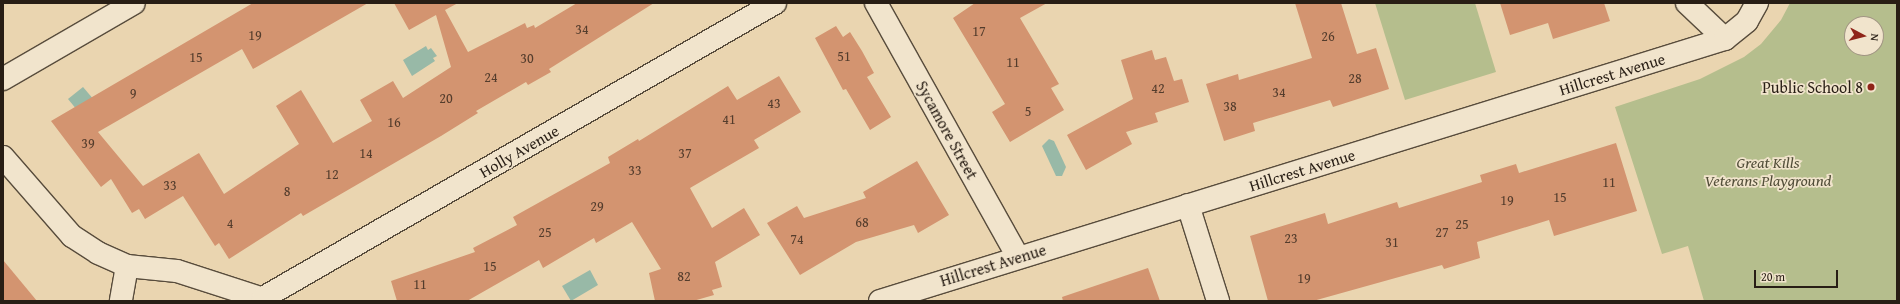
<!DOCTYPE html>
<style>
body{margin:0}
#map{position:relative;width:1900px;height:304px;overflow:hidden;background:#ead5b0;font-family:"Gentium Book Plus",serif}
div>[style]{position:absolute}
.green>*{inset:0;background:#b5be8d}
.water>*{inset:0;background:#98b9a7}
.building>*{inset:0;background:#d39470}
.roads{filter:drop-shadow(1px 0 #584c3c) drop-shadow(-1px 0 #584c3c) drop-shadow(0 1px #584c3c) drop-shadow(0 -1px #584c3c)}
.minor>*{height:22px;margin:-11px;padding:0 11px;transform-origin:11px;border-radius:11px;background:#f1e4cc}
.dots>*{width:11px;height:11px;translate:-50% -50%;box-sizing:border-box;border:2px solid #f1e4cc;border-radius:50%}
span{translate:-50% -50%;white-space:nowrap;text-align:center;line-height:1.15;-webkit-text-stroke:3.5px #f1e4cc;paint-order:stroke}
.number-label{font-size:14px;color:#533c2c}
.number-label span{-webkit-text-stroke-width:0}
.street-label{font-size:16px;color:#281e15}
.poi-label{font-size:16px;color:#281e15}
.right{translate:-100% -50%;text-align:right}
.park-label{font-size:16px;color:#524e39;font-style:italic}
.frame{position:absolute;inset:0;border:4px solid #281e15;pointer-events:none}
.north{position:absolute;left:1844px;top:16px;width:40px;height:40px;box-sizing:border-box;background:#f1e4cc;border:1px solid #a19583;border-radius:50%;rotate:97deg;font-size:11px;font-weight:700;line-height:16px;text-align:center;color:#281e15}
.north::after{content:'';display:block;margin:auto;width:14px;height:18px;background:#8f2418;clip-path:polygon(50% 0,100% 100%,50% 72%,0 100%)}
.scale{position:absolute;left:1754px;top:270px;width:84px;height:18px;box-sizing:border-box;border:2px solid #281e15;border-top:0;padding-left:5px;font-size:12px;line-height:14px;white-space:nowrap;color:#281e15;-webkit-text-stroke:3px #f1e4cc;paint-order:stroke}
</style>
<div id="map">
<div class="green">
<i style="clip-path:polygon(1375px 3px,1475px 3px,1496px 72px,1405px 100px)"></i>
<i style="clip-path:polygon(evenodd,1790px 3px,1897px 3px,1897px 301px,1704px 301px,1688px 246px,1662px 254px,1615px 107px,1700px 79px,1744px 57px,1761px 44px,1781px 20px,1790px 3px,1852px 24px,1876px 24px,1876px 48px,1852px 48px,1852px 24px)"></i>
</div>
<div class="water">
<i style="clip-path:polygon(426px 46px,428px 50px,431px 48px,437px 56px,433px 58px,435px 61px,412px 76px,403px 60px)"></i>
<i style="clip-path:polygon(83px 87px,106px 114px,91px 127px,68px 99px)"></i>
<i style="clip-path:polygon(1049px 139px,1054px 141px,1066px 167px,1062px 176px,1056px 176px,1042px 146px)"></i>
<i style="clip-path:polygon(590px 270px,598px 285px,571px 301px,562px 286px)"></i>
</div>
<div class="building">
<i style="clip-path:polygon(253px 3px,368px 3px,253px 69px,242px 49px,98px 132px,143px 186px,199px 153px,224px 194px,299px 144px,276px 106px,301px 90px,333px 143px,372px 121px,360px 100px,393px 81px,403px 98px,451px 67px,436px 15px,409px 30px,394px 3px,458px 3px,445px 10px,468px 52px,525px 23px,527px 28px,534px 25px,535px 28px,577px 3px,654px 3px,549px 69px,551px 72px,528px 85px,526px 82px,476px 111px,478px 113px,441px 136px,303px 216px,301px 213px,229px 259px,219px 243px,215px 246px,183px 196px,145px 219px,139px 209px,132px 213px,111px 179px,101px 187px,51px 121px)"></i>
<i style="clip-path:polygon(975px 3px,1047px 3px,1020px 18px,1059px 84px,1051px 88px,1064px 110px,1010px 142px,992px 112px,1005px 104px,953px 18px)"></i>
<i style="clip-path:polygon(1295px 3px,1341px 3px,1357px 54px,1376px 48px,1389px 89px,1333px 107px,1330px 100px,1253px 123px,1255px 131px,1224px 141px,1206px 84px,1238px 74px,1239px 80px,1312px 58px)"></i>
<i style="clip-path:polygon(1500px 3px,1604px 3px,1610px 21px,1553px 39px,1548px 23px,1510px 35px)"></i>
<i style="clip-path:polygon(836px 26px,843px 37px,850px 32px,862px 51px,874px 73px,867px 77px,891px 117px,870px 130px,846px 89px,843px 90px,815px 38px)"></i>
<i style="clip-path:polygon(1152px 50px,1155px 60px,1166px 57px,1174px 81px,1182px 79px,1189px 102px,1155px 113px,1158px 122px,1126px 132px,1132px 144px,1086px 170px,1067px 135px,1133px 99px,1121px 60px)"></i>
<i style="clip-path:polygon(779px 76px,801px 112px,754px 140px,759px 148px,690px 188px,712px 228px,744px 208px,760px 235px,715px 262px,722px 287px,712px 290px,714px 295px,693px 301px,655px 301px,649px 273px,661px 269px,632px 222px,596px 243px,594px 238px,543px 268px,539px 260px,467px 301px,397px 301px,391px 281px,475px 252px,473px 248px,517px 225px,513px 217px,610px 163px,608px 157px,638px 139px,639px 141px,728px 86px,737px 100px)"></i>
<i style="clip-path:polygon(1616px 143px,1637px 211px,1554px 236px,1549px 220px,1477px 242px,1480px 258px,1444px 269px,1442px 265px,1313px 301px,1268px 301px,1250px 236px,1325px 213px,1328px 224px,1397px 202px,1399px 208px,1482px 182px,1480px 175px,1516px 164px,1519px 173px)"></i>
<i style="clip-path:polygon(917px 161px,949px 215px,918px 233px,914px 225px,856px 242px,800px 275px,767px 223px,797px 206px,804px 218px,866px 198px,863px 192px)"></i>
<i style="clip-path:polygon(3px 260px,37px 301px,3px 301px)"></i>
<i style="clip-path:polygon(1148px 268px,1160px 301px,1063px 301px,1062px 297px)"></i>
</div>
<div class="roads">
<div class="minor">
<i style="left:876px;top:3px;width:291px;rotate:60.8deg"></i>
<i style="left:1687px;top:3px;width:52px;rotate:43.5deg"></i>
<i style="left:3px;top:79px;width:151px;rotate:-30.1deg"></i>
<i style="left:3px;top:157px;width:105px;rotate:48.9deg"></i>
<i style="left:72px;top:236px;width:31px;rotate:33deg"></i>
<i style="left:98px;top:253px;width:32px;rotate:24deg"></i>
<i style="left:127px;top:266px;width:36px;rotate:100deg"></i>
<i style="left:1188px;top:205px;width:101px;rotate:72.6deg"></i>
<i style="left:127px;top:266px;width:50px;rotate:5.7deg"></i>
<i style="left:177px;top:271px;width:98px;rotate:17.9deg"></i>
<i style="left:263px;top:298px;width:591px;rotate:-29.95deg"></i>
<i style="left:880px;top:301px;width:885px;rotate:-17.23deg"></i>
<i style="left:1725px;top:39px;width:28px;rotate:-39deg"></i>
<i style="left:1747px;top:21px;width:21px;rotate:-61deg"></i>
</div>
</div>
<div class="dots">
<i style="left:1871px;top:87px;background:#8f2418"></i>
</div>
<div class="number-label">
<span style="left:582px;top:29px">34</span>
<span style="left:979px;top:31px">17</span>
<span style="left:255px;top:35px">19</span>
<span style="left:1328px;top:36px">26</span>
<span style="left:844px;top:56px">51</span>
<span style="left:196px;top:57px">15</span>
<span style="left:527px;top:58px">30</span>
<span style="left:1013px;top:62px">11</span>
<span style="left:491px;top:77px">24</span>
<span style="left:1355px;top:78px">28</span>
<span style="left:1158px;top:88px">42</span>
<span style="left:1279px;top:92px">34</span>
<span style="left:133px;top:93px">9</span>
<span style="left:446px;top:98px">20</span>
<span style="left:774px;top:103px">43</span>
<span style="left:1230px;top:106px">38</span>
<span style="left:1028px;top:111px">5</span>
<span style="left:729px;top:119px">41</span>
<span style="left:394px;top:122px">16</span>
<span style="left:88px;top:143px">39</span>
<span style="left:366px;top:153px">14</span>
<span style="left:685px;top:153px">37</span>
<span style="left:635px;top:170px">33</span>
<span style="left:332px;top:174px">12</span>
<span style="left:1609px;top:182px">11</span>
<span style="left:170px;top:185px">33</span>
<span style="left:287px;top:191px">8</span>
<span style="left:1560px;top:197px">15</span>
<span style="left:1507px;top:200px">19</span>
<span style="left:597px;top:206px">29</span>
<span style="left:862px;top:222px">68</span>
<span style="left:230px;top:223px">4</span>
<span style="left:1462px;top:224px">25</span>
<span style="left:545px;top:232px">25</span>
<span style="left:1442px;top:232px">27</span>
<span style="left:1291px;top:238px">23</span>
<span style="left:797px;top:239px">74</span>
<span style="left:1392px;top:242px">31</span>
<span style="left:490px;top:266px">15</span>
<span style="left:684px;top:276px">82</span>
<span style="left:1304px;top:278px">19</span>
<span style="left:420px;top:284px">11</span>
</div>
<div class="street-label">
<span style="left:1612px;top:74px;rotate:-17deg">Hillcrest Avenue</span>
<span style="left:947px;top:130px;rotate:61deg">Sycamore Street</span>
<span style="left:519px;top:151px;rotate:-30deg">Holly Avenue</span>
<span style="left:1302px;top:170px;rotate:-17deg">Hillcrest Avenue</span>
<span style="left:993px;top:265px;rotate:-17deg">Hillcrest Avenue</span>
</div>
<div class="poi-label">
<span class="right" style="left:1863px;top:87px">Public School 8</span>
</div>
<div class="park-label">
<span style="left:1768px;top:171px">Great Kills<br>Veterans Playground</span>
</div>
<div class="frame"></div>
<div class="north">N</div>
<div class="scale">20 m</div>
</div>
